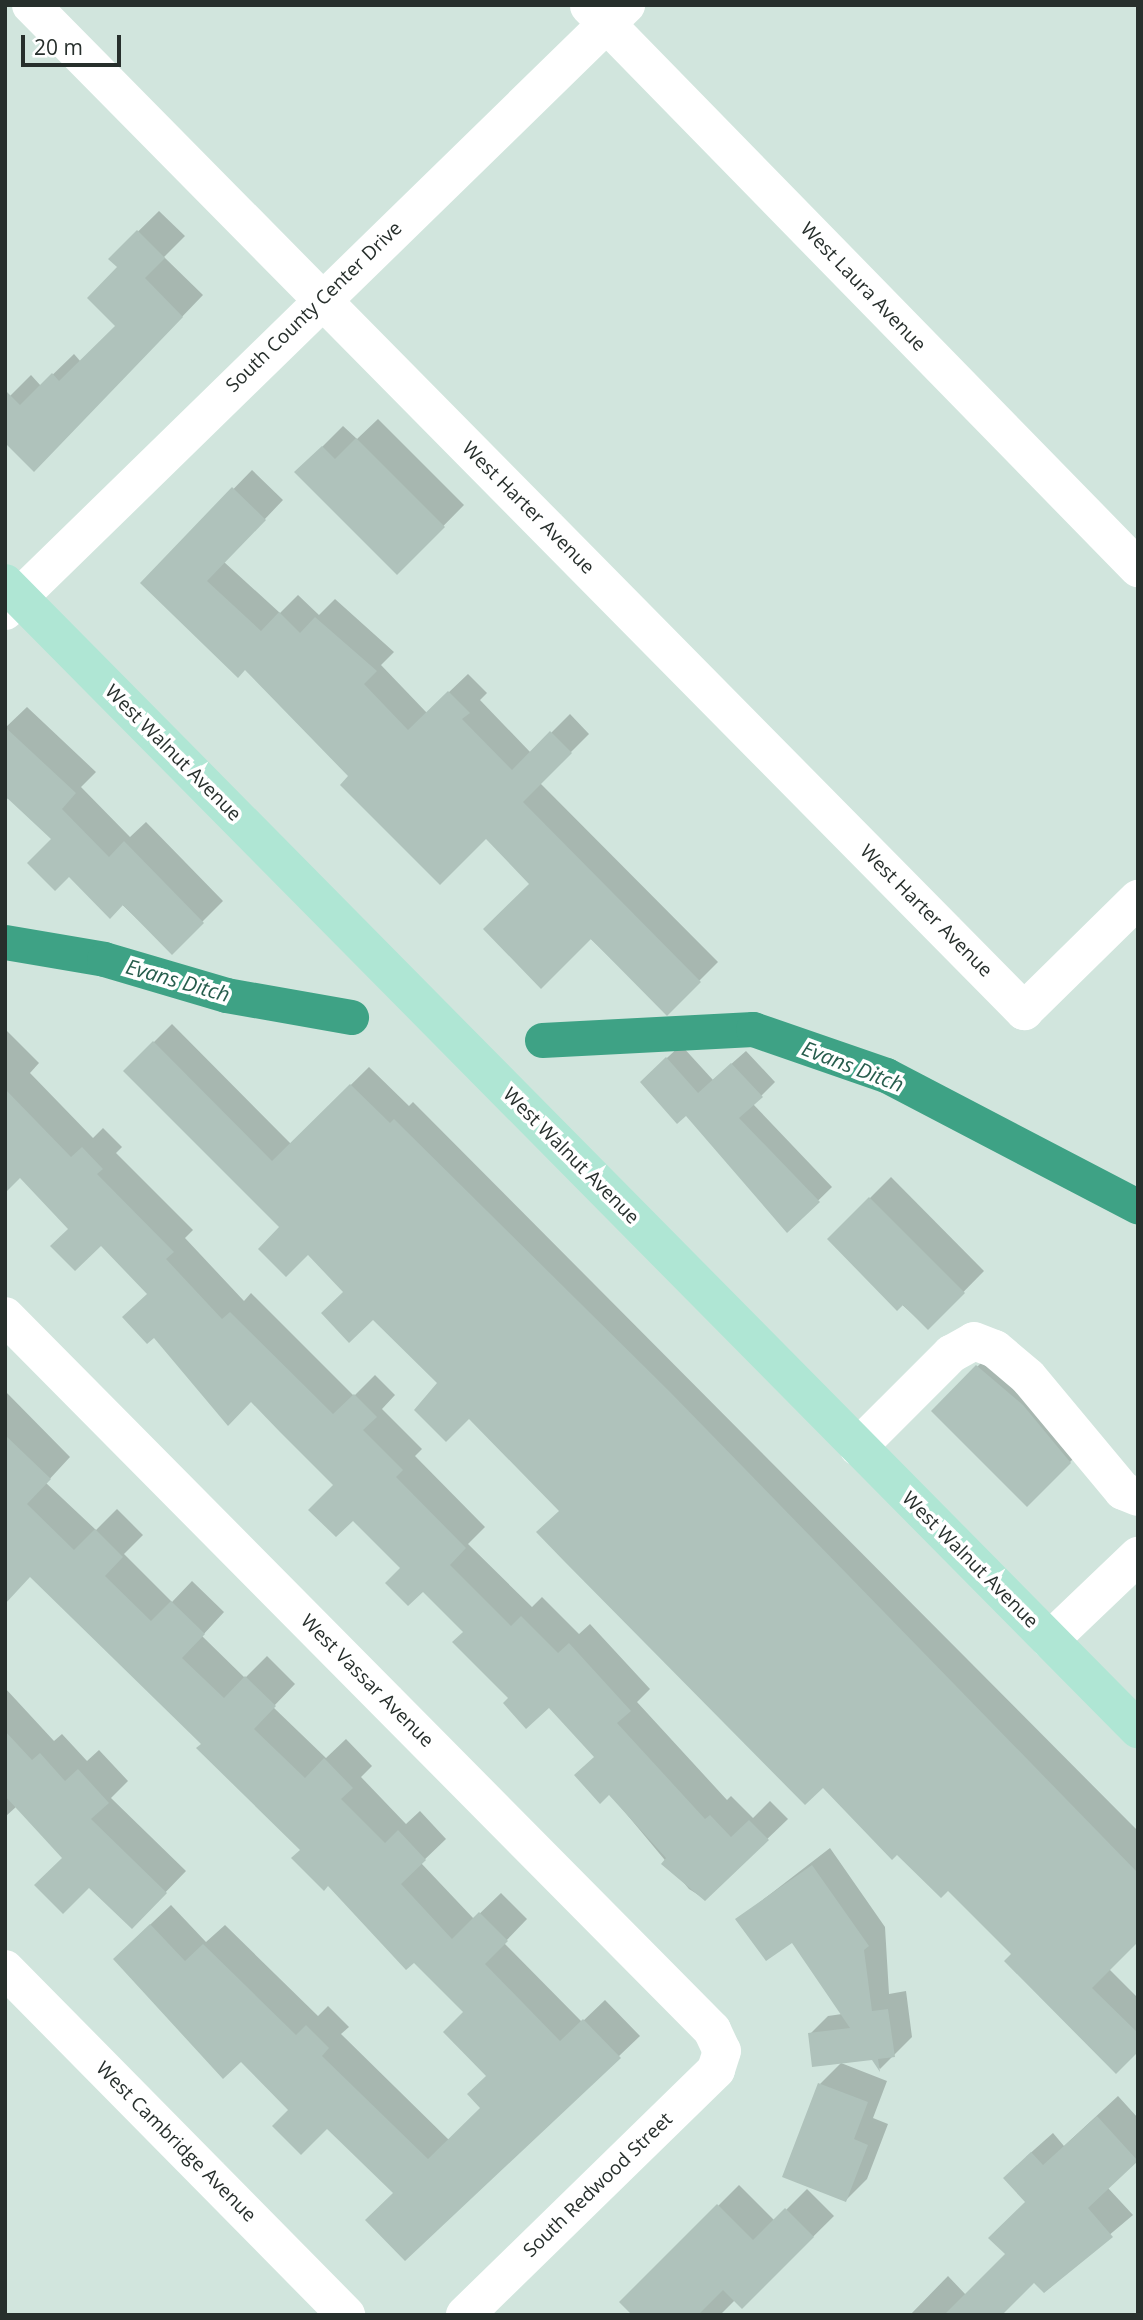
<!DOCTYPE html>
<style>
body{margin:0}
#map{position:relative;width:1143px;height:2320px;overflow:hidden;background:#d1e5dd;font-family:"Open Sans",sans-serif}
div>[style]{position:absolute}
.shadow>*{inset:0;background:#0003}
.canal>*{height:35px;margin:-17.5px;padding:0 17.5px;transform-origin:17.5px;border-radius:17.5px;background:#3ea285}
.building>*{inset:0;background:#afc2bb}
.minor>*{height:38px;margin:-19px;padding:0 19px;transform-origin:19px;border-radius:19px;background:#fff}
.major>*{height:38px;margin:-19px;padding:0 19px;transform-origin:19px;border-radius:19px;background:#afe6d4}
span{translate:-50% -50%;white-space:nowrap;text-align:center;line-height:1.15;-webkit-text-stroke:7px #fff;paint-order:stroke}
.street-label{font-size:19px;color:#272f2c}
.water-label{font-size:21px;color:#275d4d;font-style:italic}
.frame{position:absolute;inset:0;border:7px solid #272f2c;pointer-events:none}
.scale{position:absolute;left:21px;top:35px;width:100px;height:32px;box-sizing:border-box;border:4px solid #272f2c;border-top:0;padding-left:9px;font-size:21px;line-height:24px;white-space:nowrap;color:#272f2c;-webkit-text-stroke:5px #fff;paint-order:stroke}
</style>
<div id="map">
<div class="shadow">
<i style="clip-path:polygon(159px 211px,185px 236px,164px 257px,203px 295px,55px 449px,5px 401px,31px 375px,41px 386px,74px 354px,81px 362px,117px 326px,120px 267px,110px 259px)"></i>
<i style="clip-path:polygon(378px 419px,464px 505px,397px 573px,297px 472px,343px 426px,357px 439px)"></i>
<i style="clip-path:polygon(252px 470px,283px 500px,224px 562px,280px 613px,298px 595px,319px 615px,335px 599px,394px 652px,381px 665px,427px 713px,468px 674px,487px 693px,480px 700px,531px 753px,570px 714px,589px 734px,540px 783px,718px 962px,667px 1013px,486px 837px,351px 776px,245px 668px,142px 583px)"></i>
<i style="clip-path:polygon(27px 707px,96px 772px,81px 787px,130px 837px,146px 822px,223px 901px,172px 952px,9px 797px,5px 801px,5px 728px)"></i>
<i style="clip-path:polygon(172px 1024px,291px 1144px,369px 1067px,409px 1106px,413px 1102px,1138px 1831px,1138px 1940px,1109px 1969px,1138px 1998px,1138px 2049px,1013px 1954px,125px 1071px)"></i>
<i style="clip-path:polygon(5px 1029px,39px 1063px,30px 1073px,93px 1138px,103px 1128px,122px 1147px,116px 1153px,193px 1230px,185px 1238px,244px 1301px,251px 1293px,354px 1396px,375px 1375px,395px 1395px,382px 1409px,422px 1449px,415px 1456px,485px 1527px,468px 1544px,532px 1607px,542px 1597px,579px 1634px,590px 1624px,650px 1689px,637px 1702px,727px 1800px,731px 1796px,753px 1818px,770px 1801px,788px 1819px,705px 1899px,689px 1889px,609px 1793px,595px 1756px,549px 1705px,510px 1698px,465px 1632px,335px 1484px,101px 1243px,71px 1228px,20px 1176px,5px 1190px)"></i>
<i style="clip-path:polygon(681px 1045px,713px 1080px,746px 1051px,775px 1082px,753px 1104px,832px 1187px,787px 1231px,656px 1068px)"></i>
<i style="clip-path:polygon(891px 1177px,984px 1271px,928px 1328px,829px 1239px)"></i>
<i style="clip-path:polygon(998px 1346px,1091px 1441px,1027px 1505px,933px 1411px)"></i>
<i style="clip-path:polygon(5px 1391px,70px 1457px,46px 1483px,96px 1530px,117px 1509px,143px 1535px,124px 1554px,172px 1602px,192px 1581px,224px 1612px,202px 1636px,245px 1678px,267px 1656px,295px 1684px,273px 1707px,326px 1758px,346px 1739px,372px 1766px,361px 1777px,406px 1824px,420px 1811px,446px 1839px,421px 1863px,474px 1919px,501px 1893px,527px 1919px,504px 1943px,582px 2022px,605px 2000px,640px 2036px,619px 2056px,395px 2193px,327px 2126px,290px 2110px,136px 1938px,171px 1905px,206px 1942px,225px 1925px,318px 2016px,328px 2006px,349px 2027px,341px 2034px,449px 2140px,483px 2107px,488px 2075px,465px 2012px,203px 1744px,31px 1575px,5px 1581px)"></i>
<i style="clip-path:polygon(5px 1688px,54px 1741px,62px 1734px,87px 1761px,99px 1750px,128px 1781px,111px 1798px,186px 1871px,132px 1927px,17px 1806px,5px 1817px)"></i>
<i style="clip-path:polygon(830px 1848px,885px 1927px,889px 1994px,906px 1991px,912px 2037px,880px 2069px,872px 2058px,810px 2034px,828px 2016px,842px 2014px,792px 1941px,738px 1919px)"></i>
<i style="clip-path:polygon(841px 2063px,887px 2081px,873px 2118px,888px 2124px,867px 2179px,846px 2200px,820px 2084px)"></i>
<i style="clip-path:polygon(1118px 2096px,1138px 2118px,1138px 2160px,1108px 2188px,1133px 2215px,1044px 2290px,1034px 2280px,996px 2315px,910px 2315px,948px 2276px,966px 2295px,1007px 2253px,1027px 2202px,1026px 2157px,1053px 2133px,1064px 2146px)"></i>
<i style="clip-path:polygon(739px 2185px,775px 2221px,807px 2189px,834px 2216px,742px 2307px,735px 2300px,720px 2315px,635px 2315px,622px 2302px)"></i>
</div>
<div class="canal">
<i style="left:5px;top:942px;width:100px;rotate:9.7deg"></i>
<i style="left:104px;top:959px;width:127px;rotate:16.4deg"></i>
<i style="left:226px;top:995px;width:127px;rotate:10deg"></i>
<i style="left:542px;top:1040px;width:211px;rotate:-3deg"></i>
<i style="left:753px;top:1029px;width:141px;rotate:19.1deg"></i>
<i style="left:886px;top:1075px;width:284px;rotate:27.6deg"></i>
</div>
<div class="building">
<i style="clip-path:polygon(137px 230px,165px 258px,145px 278px,183px 317px,34px 472px,5px 443px,5px 390px,20px 405px,52px 373px,59px 381px,115px 326px,87px 298px,117px 267px,108px 259px)"></i>
<i style="clip-path:polygon(356px 438px,445px 527px,397px 575px,294px 472px,322px 446px,335px 459px)"></i>
<i style="clip-path:polygon(232px 487px,266px 520px,207px 581px,261px 631px,279px 612px,300px 633px,315px 617px,377px 671px,364px 684px,408px 730px,448px 691px,470px 713px,462px 719px,512px 770px,550px 731px,572px 753px,523px 802px,701px 982px,667px 1016px,591px 939px,541px 989px,483px 929px,529px 884px,486px 839px,440px 885px,340px 785px,348px 776px,245px 670px,238px 678px,140px 583px)"></i>
<i style="clip-path:polygon(5px 727px,76px 793px,62px 809px,109px 857px,124px 841px,204px 923px,172px 955px,123px 905px,110px 919px,69px 877px,55px 891px,27px 863px,51px 839px,5px 796px)"></i>
<i style="clip-path:polygon(153px 1041px,272px 1161px,350px 1084px,390px 1123px,394px 1119px,670px 1392px,1138px 1873px,1138px 1942px,1092px 1988px,1138px 2033px,1138px 2052px,1116px 2074px,1004px 1961px,1011px 1954px,948px 1891px,941px 1898px,897px 1855px,892px 1860px,823px 1788px,805px 1805px,564px 1561px,536px 1532px,559px 1511px,469px 1419px,446px 1442px,414px 1410px,437px 1383px,373px 1320px,349px 1343px,321px 1313px,343px 1292px,308px 1255px,286px 1277px,258px 1249px,279px 1227px,123px 1071px)"></i>
<i style="clip-path:polygon(666px 1057px,698px 1093px,731px 1063px,763px 1097px,739px 1118px,820px 1202px,787px 1233px,686px 1116px,677px 1124px,640px 1082px)"></i>
<i style="clip-path:polygon(5px 1089px,71px 1157px,82px 1147px,103px 1169px,97px 1174px,174px 1252px,166px 1259px,222px 1319px,230px 1312px,333px 1414px,354px 1394px,377px 1417px,363px 1430px,403px 1470px,396px 1477px,466px 1548px,450px 1565px,511px 1626px,521px 1616px,558px 1653px,569px 1643px,631px 1711px,617px 1723px,705px 1819px,710px 1815px,731px 1837px,749px 1820px,769px 1840px,705px 1901px,661px 1864px,666px 1858px,609px 1795px,600px 1804px,574px 1775px,594px 1757px,549px 1708px,526px 1729px,503px 1703px,508px 1698px,452px 1642px,463px 1632px,423px 1592px,408px 1606px,385px 1583px,400px 1568px,353px 1521px,336px 1537px,308px 1510px,333px 1485px,280px 1432px,251px 1402px,228px 1426px,154px 1338px,147px 1344px,122px 1317px,147px 1294px,101px 1246px,75px 1271px,50px 1246px,68px 1229px,20px 1178px,5px 1193px)"></i>
<i style="clip-path:polygon(869px 1197px,965px 1293px,928px 1330px,903px 1305px,897px 1311px,827px 1239px)"></i>
<i style="clip-path:polygon(976px 1365px,1023px 1405px,1071px 1463px,1027px 1507px,931px 1411px)"></i>
<i style="clip-path:polygon(5px 1435px,51px 1479px,27px 1504px,74px 1550px,95px 1529px,123px 1557px,105px 1576px,151px 1621px,171px 1601px,205px 1634px,182px 1658px,224px 1698px,245px 1676px,276px 1706px,254px 1729px,305px 1778px,324px 1758px,353px 1788px,341px 1799px,385px 1843px,398px 1830px,426px 1860px,401px 1884px,452px 1939px,479px 1912px,508px 1941px,485px 1964px,560px 2041px,583px 2019px,621px 2058px,405px 2261px,365px 2220px,393px 2193px,327px 2129px,301px 2155px,272px 2126px,288px 2110px,241px 2062px,223px 2079px,113px 1959px,150px 1924px,185px 1961px,203px 1944px,296px 2035px,306px 2025px,329px 2048px,322px 2056px,428px 2159px,480px 2108px,467px 2094px,486px 2076px,443px 2032px,463px 2012px,414px 1963px,406px 1970px,328px 1886px,324px 1891px,291px 1858px,300px 1850px,196px 1748px,201px 1744px,30px 1577px,5px 1604px)"></i>
<i style="clip-path:polygon(5px 1731px,32px 1760px,40px 1753px,65px 1781px,78px 1769px,109px 1803px,91px 1819px,167px 1893px,132px 1929px,89px 1888px,63px 1914px,34px 1885px,62px 1858px,5px 1796px)"></i>
<i style="clip-path:polygon(812px 1865px,869px 1946px,864px 1950px,872px 2011px,888px 2009px,895px 2057px,878px 2059px,880px 2072px,872px 2060px,812px 2067px,808px 2033px,850px 2028px,792px 1943px,766px 1961px,735px 1919px)"></i>
<i style="clip-path:polygon(818px 2083px,868px 2102px,854px 2139px,868px 2145px,846px 2202px,782px 2177px)"></i>
<i style="clip-path:polygon(1097px 2116px,1138px 2161px,1088px 2208px,1113px 2237px,1044px 2293px,1034px 2283px,1002px 2315px,944px 2315px,1005px 2254px,988px 2238px,1025px 2202px,1003px 2178px,1031px 2152px,1043px 2165px)"></i>
<i style="clip-path:polygon(717px 2204px,753px 2240px,785px 2208px,814px 2237px,742px 2309px,723px 2290px,698px 2315px,632px 2315px,619px 2302px)"></i>
</div>
<div class="minor">
<i style="left:31px;top:5px;width:1414px;rotate:45.37deg"></i>
<i style="left:1024px;top:1011px;width:160px;rotate:-44.5deg"></i>
<i style="left:589px;top:6px;width:786px;rotate:45.67deg"></i>
<i style="left:5px;top:611px;width:868px;rotate:-44.3deg"></i>
<i style="left:5px;top:1316px;width:1005px;rotate:45.28deg"></i>
<i style="left:712px;top:2030px;width:23px;rotate:65deg"></i>
<i style="left:722px;top:2051px;width:20px;rotate:108deg"></i>
<i style="left:716px;top:2070px;width:351px;rotate:135.7deg"></i>
<i style="left:858px;top:1447px;width:132px;rotate:-45deg"></i>
<i style="left:951px;top:1354px;width:26px;rotate:-29deg"></i>
<i style="left:974px;top:1341px;width:22px;rotate:21deg"></i>
<i style="left:995px;top:1349px;width:43px;rotate:40.3deg"></i>
<i style="left:1028px;top:1377px;width:148px;rotate:50.2deg"></i>
<i style="left:1123px;top:1491px;width:16px;rotate:22deg"></i>
<i style="left:1050px;top:1640px;width:122px;rotate:-43.7deg"></i>
<i style="left:5px;top:1969px;width:486px;rotate:45.4deg"></i>
</div>
<div class="major">
<i style="left:5px;top:583px;width:1612px;rotate:45.33deg"></i>
</div>
<div class="street-label">
<span style="left:863px;top:287px;rotate:46deg">West Laura Avenue</span>
<span style="left:314px;top:307px;rotate:-44deg">South County Center Drive</span>
<span style="left:528px;top:508px;rotate:45deg">West Harter Avenue</span>
<span style="left:173px;top:753px;rotate:45deg">West Walnut Avenue</span>
<span style="left:926px;top:911px;rotate:45deg">West Harter Avenue</span>
<span style="left:571px;top:1156px;rotate:45deg">West Walnut Avenue</span>
<span style="left:970px;top:1560px;rotate:45deg">West Walnut Avenue</span>
<span style="left:367px;top:1681px;rotate:45deg">West Vassar Avenue</span>
<span style="left:176px;top:2142px;rotate:45deg">West Cambridge Avenue</span>
<span style="left:598px;top:2185px;rotate:-44deg">South Redwood Street</span>
</div>
<div class="water-label">
<span style="left:178px;top:980px;rotate:16deg">Evans Ditch</span>
<span style="left:853px;top:1066px;rotate:21deg">Evans Ditch</span>
</div>
<div class="frame"></div>
<div class="scale">20 m</div>
</div>
